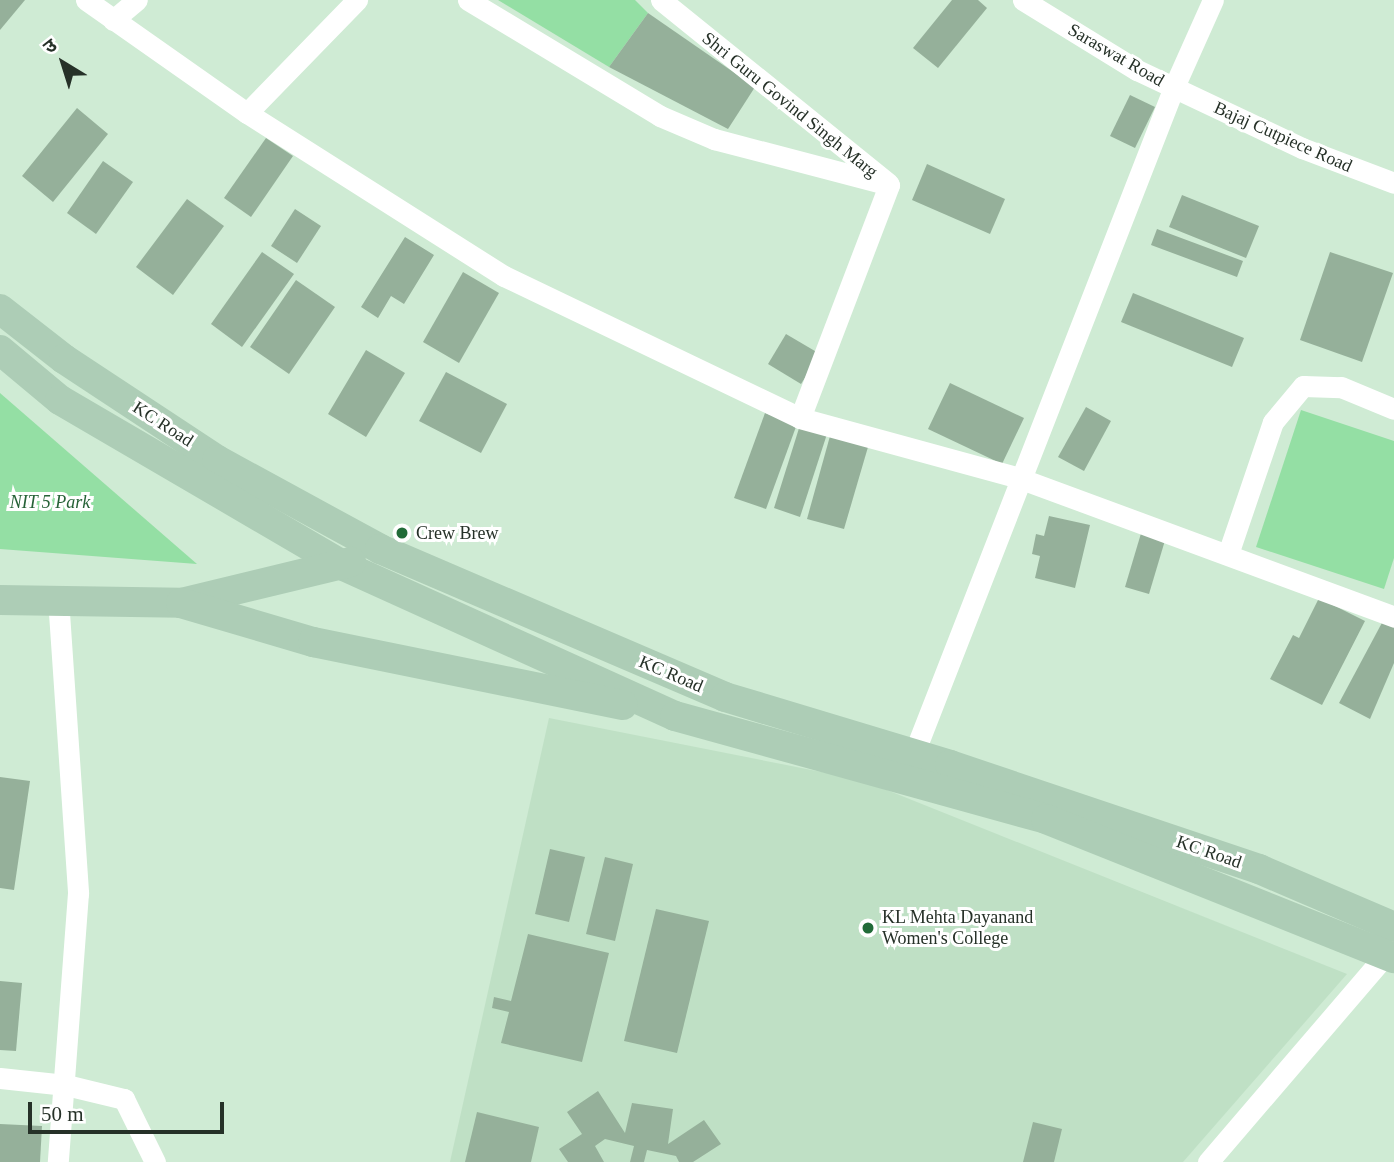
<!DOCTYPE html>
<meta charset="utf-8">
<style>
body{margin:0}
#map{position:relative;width:1394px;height:1162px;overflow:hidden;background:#cfebd4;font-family:"Times New Roman","Noto Sans Devanagari",serif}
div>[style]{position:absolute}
.built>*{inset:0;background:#bfe0c5}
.green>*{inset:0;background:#94dfa4}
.building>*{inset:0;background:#95b09a}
.street>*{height:21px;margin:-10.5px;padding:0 10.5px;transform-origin:10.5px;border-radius:10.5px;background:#fff}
.secondary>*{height:30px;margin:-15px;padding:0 15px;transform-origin:15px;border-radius:15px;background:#adcdb6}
.dots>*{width:19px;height:19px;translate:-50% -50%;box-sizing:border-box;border:4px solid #fff;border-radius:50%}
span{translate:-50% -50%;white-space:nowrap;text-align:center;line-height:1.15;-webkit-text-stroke:6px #fff;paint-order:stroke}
.street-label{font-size:18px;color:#263128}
.park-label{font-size:18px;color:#266237;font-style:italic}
.poi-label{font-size:18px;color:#263128}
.left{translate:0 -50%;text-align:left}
.north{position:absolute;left:28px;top:28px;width:70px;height:70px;-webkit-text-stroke:5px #fff;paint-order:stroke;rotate:322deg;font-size:19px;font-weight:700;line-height:28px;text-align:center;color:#263128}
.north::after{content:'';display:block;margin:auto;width:24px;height:32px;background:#263128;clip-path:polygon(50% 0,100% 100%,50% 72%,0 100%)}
.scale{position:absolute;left:28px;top:1102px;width:196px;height:32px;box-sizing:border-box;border:4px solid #263128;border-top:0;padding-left:9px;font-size:21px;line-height:24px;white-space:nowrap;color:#263128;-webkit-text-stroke:5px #fff;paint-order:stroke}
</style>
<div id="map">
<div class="built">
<i style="clip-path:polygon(549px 718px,862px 780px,1347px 974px,1183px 1162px,450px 1162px)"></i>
</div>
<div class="green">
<i style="clip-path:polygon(498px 0,635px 0,648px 13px,609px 67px)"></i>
<i style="clip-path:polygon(0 393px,197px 564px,0 549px)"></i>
<i style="clip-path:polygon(1301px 410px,1394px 441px,1394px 558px,1384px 589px,1256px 547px)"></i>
</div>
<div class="building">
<i style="clip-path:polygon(0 0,25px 0,0 30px)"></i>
<i style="clip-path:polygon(952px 0,978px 0,987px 8px,938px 68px,913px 48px)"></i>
<i style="clip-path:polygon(648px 13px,755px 87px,728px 129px,609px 67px)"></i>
<i style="clip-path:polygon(1130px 95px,1155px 107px,1135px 148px,1110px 136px)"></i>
<i style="clip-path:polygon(77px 108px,108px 134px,53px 202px,22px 176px)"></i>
<i style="clip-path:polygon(266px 138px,293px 156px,251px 217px,224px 198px)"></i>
<i style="clip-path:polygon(103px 161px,133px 182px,96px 234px,67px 213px)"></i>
<i style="clip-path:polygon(927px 164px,1005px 199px,990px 234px,912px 200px)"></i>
<i style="clip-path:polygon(1182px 195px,1259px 226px,1246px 258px,1169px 227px)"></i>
<i style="clip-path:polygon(187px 199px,224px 226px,173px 295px,136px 267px)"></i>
<i style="clip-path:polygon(295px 209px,321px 226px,297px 263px,271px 246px)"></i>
<i style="clip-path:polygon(1157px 229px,1243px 261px,1237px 277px,1151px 245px)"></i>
<i style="clip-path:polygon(405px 237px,434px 255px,404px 304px,391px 296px,378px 318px,361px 307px)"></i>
<i style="clip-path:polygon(262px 252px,294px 274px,242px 347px,211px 324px)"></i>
<i style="clip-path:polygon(1330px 252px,1393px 273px,1362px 362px,1300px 340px)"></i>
<i style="clip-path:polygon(463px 272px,499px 293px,459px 363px,423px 342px)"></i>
<i style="clip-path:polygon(296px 280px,335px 307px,289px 374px,250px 347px)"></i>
<i style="clip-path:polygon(1133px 293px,1244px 338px,1232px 367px,1121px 322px)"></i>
<i style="clip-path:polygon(786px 334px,820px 354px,801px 384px,768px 364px)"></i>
<i style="clip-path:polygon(366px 350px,405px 373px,366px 437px,328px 414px)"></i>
<i style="clip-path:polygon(446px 372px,507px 404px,481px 453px,419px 421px)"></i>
<i style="clip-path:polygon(950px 383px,1024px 418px,1002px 464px,928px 429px)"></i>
<i style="clip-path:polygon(1086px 407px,1111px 421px,1084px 471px,1058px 457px)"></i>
<i style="clip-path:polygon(765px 413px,797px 424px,766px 509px,734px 498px)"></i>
<i style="clip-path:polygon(800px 425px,827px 434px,800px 517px,774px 508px)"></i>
<i style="clip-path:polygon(830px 436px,868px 447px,844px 529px,807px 519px)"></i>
<i style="clip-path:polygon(1049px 516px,1090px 525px,1075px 588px,1035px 578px,1040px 556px,1032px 554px,1036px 534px,1044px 536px)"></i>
<i style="clip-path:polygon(1142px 530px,1166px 537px,1149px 594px,1125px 587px)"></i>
<i style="clip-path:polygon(1319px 598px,1365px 621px,1322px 705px,1270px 679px,1293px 635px,1299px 638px)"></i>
<i style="clip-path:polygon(1384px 619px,1394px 624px,1394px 663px,1370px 719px,1339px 703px)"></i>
<i style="clip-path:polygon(0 777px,30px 781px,14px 890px,0 888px)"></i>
<i style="clip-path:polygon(550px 849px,585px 857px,569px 922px,535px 914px)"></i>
<i style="clip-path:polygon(605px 857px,633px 864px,615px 941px,586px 934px)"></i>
<i style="clip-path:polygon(656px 909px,709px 921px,677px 1053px,624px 1041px)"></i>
<i style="clip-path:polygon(528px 934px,609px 953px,582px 1062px,501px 1043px,509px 1012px,492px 1008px,494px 997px,511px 1001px)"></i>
<i style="clip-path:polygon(0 981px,22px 983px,16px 1051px,0 1050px)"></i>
<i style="clip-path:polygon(598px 1091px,625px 1133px,632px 1103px,673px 1109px,668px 1144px,704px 1120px,721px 1144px,693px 1162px,679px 1162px,676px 1156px,647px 1150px,644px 1162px,630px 1162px,634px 1146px,605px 1139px,595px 1146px,604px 1162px,568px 1162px,559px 1149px,582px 1134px,567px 1112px)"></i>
<i style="clip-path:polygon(477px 1112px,539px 1127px,531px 1162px,465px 1162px)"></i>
<i style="clip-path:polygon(1033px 1122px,1062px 1129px,1054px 1162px,1023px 1162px)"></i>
<i style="clip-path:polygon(0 1124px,42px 1126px,40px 1162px,0 1162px)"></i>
</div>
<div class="street">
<i style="left:86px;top:0;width:197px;rotate:35.1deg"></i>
<i style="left:247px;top:113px;width:304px;rotate:32.4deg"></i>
<i style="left:504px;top:276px;width:328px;rotate:25.6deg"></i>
<i style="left:800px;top:418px;width:227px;rotate:15.3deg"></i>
<i style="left:1019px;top:478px;width:400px;rotate:20.3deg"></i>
<i style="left:468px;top:0;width:224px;rotate:31.1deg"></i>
<i style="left:660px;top:116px;width:59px;rotate:23.1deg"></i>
<i style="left:714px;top:139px;width:181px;rotate:14.7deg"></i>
<i style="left:661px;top:0;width:292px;rotate:38.9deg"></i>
<i style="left:1023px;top:0;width:134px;rotate:31.6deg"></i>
<i style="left:1137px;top:70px;width:183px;rotate:25.3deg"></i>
<i style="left:1302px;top:148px;width:98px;rotate:20.8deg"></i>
<i style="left:113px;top:20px;width:31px;rotate:-40deg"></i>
<i style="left:247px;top:113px;width:158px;rotate:-45.8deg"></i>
<i style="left:800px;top:418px;width:249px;rotate:-69.1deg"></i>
<i style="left:1228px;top:554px;width:139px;rotate:-71.2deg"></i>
<i style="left:1273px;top:422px;width:47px;rotate:-50.2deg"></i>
<i style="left:1303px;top:386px;width:38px;rotate:2deg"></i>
<i style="left:1341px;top:387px;width:57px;rotate:22.5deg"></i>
<i style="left:58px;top:598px;width:296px;rotate:86.1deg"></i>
<i style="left:78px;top:893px;width:270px;rotate:94.3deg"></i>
<i style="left:909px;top:766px;width:729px;rotate:-68.68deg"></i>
<i style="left:1174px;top:87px;width:95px;rotate:-65.9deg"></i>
<i style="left:0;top:1078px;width:66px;rotate:6.1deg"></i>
<i style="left:66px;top:1085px;width:60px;rotate:13.6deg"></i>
<i style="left:124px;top:1099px;width:70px;rotate:63.8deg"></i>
<i style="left:1208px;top:1162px;width:284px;rotate:-49.4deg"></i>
</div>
<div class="secondary">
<i style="left:0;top:309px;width:81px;rotate:38deg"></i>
<i style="left:64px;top:359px;width:183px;rotate:33.4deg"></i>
<i style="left:217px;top:460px;width:186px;rotate:28.6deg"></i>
<i style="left:380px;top:549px;width:375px;rotate:23.2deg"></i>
<i style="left:725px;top:697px;width:235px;rotate:16.8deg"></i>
<i style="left:950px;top:765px;width:326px;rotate:18.6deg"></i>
<i style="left:1259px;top:869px;width:147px;rotate:23.2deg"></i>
<i style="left:0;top:350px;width:78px;rotate:39.8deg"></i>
<i style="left:60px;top:400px;width:329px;rotate:30.3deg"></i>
<i style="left:344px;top:566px;width:363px;rotate:24.4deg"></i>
<i style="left:675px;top:716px;width:385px;rotate:15.5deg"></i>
<i style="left:1046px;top:819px;width:375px;rotate:21.8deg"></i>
<i style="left:0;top:600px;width:181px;rotate:0.9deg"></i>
<i style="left:181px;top:603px;width:175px;rotate:-13.6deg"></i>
<i style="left:181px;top:603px;width:138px;rotate:16.5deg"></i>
<i style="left:313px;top:642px;width:316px;rotate:11.5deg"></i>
</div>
<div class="dots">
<i style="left:402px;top:533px;background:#216b38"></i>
<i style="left:868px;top:928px;background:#216b38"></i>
</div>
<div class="street-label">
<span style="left:1116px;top:55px;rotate:30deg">Saraswat Road</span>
<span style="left:790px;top:105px;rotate:39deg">Shri Guru Govind Singh Marg</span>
<span style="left:1283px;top:137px;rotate:24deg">Bajaj Cutpiece Road</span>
<span style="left:163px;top:424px;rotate:33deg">KC Road</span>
<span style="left:671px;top:674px;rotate:23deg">KC Road</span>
<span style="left:1209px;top:852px;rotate:19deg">KC Road</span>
</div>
<div class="park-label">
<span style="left:50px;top:502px">NIT 5 Park</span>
</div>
<div class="poi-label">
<span class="left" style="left:416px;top:533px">Crew Brew</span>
<span class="left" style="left:882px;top:928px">KL Mehta Dayanand<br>Women's College</span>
</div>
<div class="north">उ</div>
<div class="scale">50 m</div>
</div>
